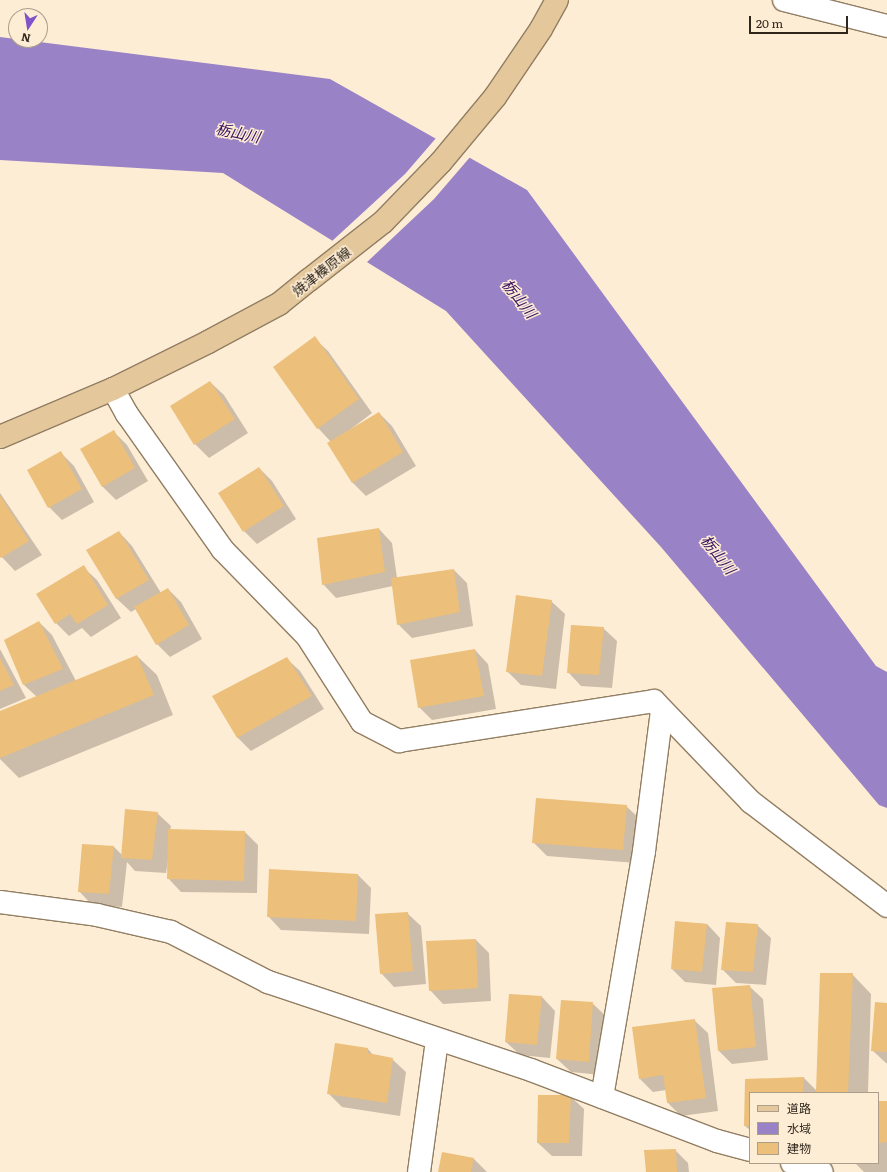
<!DOCTYPE html>
<meta charset="utf-8">
<style>
body{margin:0}
#map{position:relative;width:887px;height:1172px;overflow:hidden;background:#feedd5;font-family:Literata,"Noto Sans JP",serif}
div>[style]{position:absolute}
.water>*{inset:0;background:#9983c6}
.pier>*{inset:0;background:#feedd5}
.shadow>*{inset:0;background:#0003}
.building>*{inset:0;background:#ecbf7a}
.roads{filter:drop-shadow(1px 0 #917e63) drop-shadow(-1px 0 #917e63) drop-shadow(0 1px #917e63) drop-shadow(0 -1px #917e63)}
.minor>*{height:22px;margin:-11px;padding:0 11px;transform-origin:11px;border-radius:11px;background:#fff}
.primary>*{height:22px;margin:-11px;padding:0 11px;transform-origin:11px;border-radius:11px;background:#e4c89c}
span{translate:-50% -50%;white-space:nowrap;text-align:center;line-height:1.15;-webkit-text-stroke:3px #feedd5;paint-order:stroke}
.street-label{font-size:14px;color:#2f271c}
.water-label{font-size:15px;color:#351060;font-style:italic}
.legend{position:absolute;left:749px;top:1092px;width:130px;height:72px;box-sizing:border-box;background:#feedd5;border:1px solid #ab9e8b;margin:0;padding:5px 7px;list-style:none;font-size:12px;color:#2f271c}
.legend li{display:flex;align-items:center;gap:8px;height:20px}
.legend b{width:20px;border:1px solid #ab9e8b}
.north{position:absolute;left:8px;top:8px;width:40px;height:40px;box-sizing:border-box;background:#feedd5;border:1px solid #ab9e8b;border-radius:50%;rotate:192deg;font-size:11px;font-weight:700;line-height:16px;text-align:center;color:#2f271c}
.north::after{content:'';display:block;margin:auto;width:14px;height:18px;background:#8152ca;clip-path:polygon(50% 0,100% 100%,50% 72%,0 100%)}
.scale{position:absolute;left:749px;top:16px;width:99px;height:18px;box-sizing:border-box;border:2px solid #2f271c;border-top:0;padding-left:5px;font-size:12px;line-height:14px;white-space:nowrap;color:#2f271c;-webkit-text-stroke:3px #feedd5;paint-order:stroke}
</style>
<div id="map">
<div class="water">
<i style="clip-path:polygon(0 37px,330px 79px,527px 190px,876px 666px,887px 672px,887px 808px,879px 805px,661px 547px,446px 311px,223px 173px,0 160px)"></i>
</div>
<div class="pier">
<i style="clip-path:polygon(437px 137px,471px 156px,434px 199px,366px 263px,331px 242px,405px 174px)"></i>
</div>
<div class="shadow">
<i style="clip-path:polygon(314px 338px,328px 351px,372px 413px,347px 432px,379px 413px,392px 426px,416px 466px,366px 496px,352px 482px,331px 442px,318px 428px)"></i>
<i style="clip-path:polygon(210px 382px,224px 395px,248px 433px,209px 458px,195px 444px,171px 407px)"></i>
<i style="clip-path:polygon(113px 431px,127px 445px,148px 481px,116px 500px,102px 486px)"></i>
<i style="clip-path:polygon(61px 453px,74px 466px,94px 502px,62px 520px,49px 507px)"></i>
<i style="clip-path:polygon(259px 468px,272px 481px,296px 519px,257px 544px,244px 531px)"></i>
<i style="clip-path:polygon(0 493px,42px 555px,15px 571px,0 555px)"></i>
<i style="clip-path:polygon(379px 529px,392px 543px,397px 578px,454px 570px,467px 583px,473px 626px,412px 638px,398px 624px,393px 586px,336px 598px,323px 584px)"></i>
<i style="clip-path:polygon(119px 532px,132px 546px,161px 593px,168px 589px,181px 602px,202px 639px,170px 657px,157px 644px,136px 609px,131px 612px,117px 599px,88px 551px)"></i>
<i style="clip-path:polygon(83px 567px,97px 580px,121px 618px,91px 637px,82px 628px,69px 636px,56px 623px)"></i>
<i style="clip-path:polygon(551px 601px,565px 614px,556px 689px,521px 685px,507px 671px)"></i>
<i style="clip-path:polygon(39px 622px,52px 635px,76px 681px,137px 656px,157px 675px,173px 715px,19px 778px,0 759px,0 712px,37px 697px,24px 685px)"></i>
<i style="clip-path:polygon(603px 628px,617px 641px,612px 688px,581px 686px,568px 672px)"></i>
<i style="clip-path:polygon(0 649px,26px 698px,0 709px)"></i>
<i style="clip-path:polygon(475px 650px,488px 664px,496px 709px,432px 720px,419px 707px)"></i>
<i style="clip-path:polygon(286px 658px,300px 671px,324px 709px,251px 751px,238px 738px,214px 697px)"></i>
<i style="clip-path:polygon(626px 806px,640px 819px,636px 863px,547px 856px,533px 842px)"></i>
<i style="clip-path:polygon(157px 813px,171px 826px,170px 830px,245px 832px,258px 845px,257px 893px,181px 892px,168px 878px,168px 861px,166px 873px,135px 871px,127px 862px,122px 907px,92px 905px,79px 891px,83px 845px,114px 847px,122px 855px)"></i>
<i style="clip-path:polygon(358px 875px,371px 888px,369px 934px,281px 930px,268px 916px)"></i>
<i style="clip-path:polygon(407px 913px,421px 926px,426px 984px,394px 987px,381px 973px)"></i>
<i style="clip-path:polygon(676px 922px,707px 924px,720px 938px,716px 985px,685px 982px,672px 969px)"></i>
<i style="clip-path:polygon(757px 925px,771px 938px,766px 985px,736px 983px,722px 969px)"></i>
<i style="clip-path:polygon(476px 940px,489px 953px,491px 1001px,443px 1004px,430px 990px)"></i>
<i style="clip-path:polygon(852px 974px,871px 994px,868px 1093px,750px 1093px,750px 1130px,745px 1126px,746px 1080px,804px 1078px,817px 1091px)"></i>
<i style="clip-path:polygon(749px 986px,763px 999px,768px 1060px,732px 1064px,719px 1051px)"></i>
<i style="clip-path:polygon(542px 997px,555px 1011px,550px 1058px,520px 1055px,506px 1042px)"></i>
<i style="clip-path:polygon(592px 1003px,606px 1016px,602px 1075px,571px 1072px,557px 1059px)"></i>
<i style="clip-path:polygon(887px 1004px,887px 1064px,872px 1050px)"></i>
<i style="clip-path:polygon(694px 1020px,708px 1033px,718px 1111px,681px 1116px,668px 1103px,666px 1090px,653px 1092px,640px 1079px)"></i>
<i style="clip-path:polygon(368px 1049px,374px 1056px,392px 1059px,406px 1072px,400px 1116px,342px 1107px,329px 1094px)"></i>
<i style="clip-path:polygon(570px 1096px,584px 1109px,582px 1156px,552px 1156px,538px 1143px)"></i>
<i style="clip-path:polygon(878px 1102px,887px 1102px,887px 1172px,864px 1172px,855px 1163px,878px 1163px)"></i>
<i style="clip-path:polygon(675px 1150px,688px 1163px,689px 1172px,647px 1172px)"></i>
<i style="clip-path:polygon(443px 1153px,474px 1159px,487px 1172px,439px 1172px)"></i>
</div>
<div class="building">
<i style="clip-path:polygon(315px 336px,359px 399px,317px 429px,273px 367px)"></i>
<i style="clip-path:polygon(210px 381px,235px 419px,194px 445px,170px 406px)"></i>
<i style="clip-path:polygon(379px 412px,403px 452px,352px 483px,327px 443px)"></i>
<i style="clip-path:polygon(114px 430px,135px 468px,102px 487px,80px 449px)"></i>
<i style="clip-path:polygon(61px 451px,82px 489px,48px 508px,27px 470px)"></i>
<i style="clip-path:polygon(259px 467px,284px 506px,243px 532px,218px 493px)"></i>
<i style="clip-path:polygon(0 495px,29px 541px,1px 558px,0 557px)"></i>
<i style="clip-path:polygon(379px 528px,385px 572px,322px 585px,317px 538px)"></i>
<i style="clip-path:polygon(119px 531px,149px 580px,116px 599px,86px 550px)"></i>
<i style="clip-path:polygon(84px 565px,108px 605px,77px 624px,70px 614px,55px 624px,36px 594px)"></i>
<i style="clip-path:polygon(454px 569px,460px 612px,397px 625px,391px 578px)"></i>
<i style="clip-path:polygon(168px 588px,189px 625px,156px 645px,134px 607px)"></i>
<i style="clip-path:polygon(516px 595px,552px 600px,542px 676px,506px 672px)"></i>
<i style="clip-path:polygon(39px 621px,63px 669px,23px 685px,4px 640px)"></i>
<i style="clip-path:polygon(571px 625px,604px 627px,599px 675px,567px 673px)"></i>
<i style="clip-path:polygon(475px 649px,484px 696px,418px 708px,410px 660px)"></i>
<i style="clip-path:polygon(137px 655px,154px 695px,0 758px,0 711px)"></i>
<i style="clip-path:polygon(287px 657px,312px 696px,237px 738px,212px 696px)"></i>
<i style="clip-path:polygon(0 658px,14px 685px,0 691px)"></i>
<i style="clip-path:polygon(536px 798px,627px 805px,623px 850px,532px 843px)"></i>
<i style="clip-path:polygon(125px 809px,158px 812px,152px 860px,121px 858px)"></i>
<i style="clip-path:polygon(168px 829px,245px 831px,244px 881px,167px 879px)"></i>
<i style="clip-path:polygon(82px 844px,114px 846px,109px 894px,78px 892px)"></i>
<i style="clip-path:polygon(269px 869px,358px 874px,356px 921px,267px 917px)"></i>
<i style="clip-path:polygon(408px 912px,413px 971px,380px 974px,375px 914px)"></i>
<i style="clip-path:polygon(675px 921px,707px 924px,702px 972px,671px 969px)"></i>
<i style="clip-path:polygon(726px 922px,758px 924px,753px 972px,721px 970px)"></i>
<i style="clip-path:polygon(476px 939px,478px 988px,429px 991px,426px 941px)"></i>
<i style="clip-path:polygon(820px 973px,853px 973px,848px 1093px,816px 1093px)"></i>
<i style="clip-path:polygon(750px 985px,756px 1047px,718px 1051px,712px 988px)"></i>
<i style="clip-path:polygon(509px 994px,542px 996px,537px 1045px,505px 1042px)"></i>
<i style="clip-path:polygon(561px 1000px,593px 1002px,589px 1062px,556px 1059px)"></i>
<i style="clip-path:polygon(875px 1002px,887px 1003px,887px 1052px,871px 1051px)"></i>
<i style="clip-path:polygon(695px 1019px,706px 1098px,667px 1103px,663px 1075px,639px 1079px,632px 1027px)"></i>
<i style="clip-path:polygon(335px 1043px,368px 1048px,368px 1053px,393px 1058px,387px 1103px,327px 1094px)"></i>
<i style="clip-path:polygon(804px 1077px,803px 1093px,750px 1093px,750px 1126px,744px 1126px,745px 1079px)"></i>
<i style="clip-path:polygon(538px 1095px,571px 1095px,569px 1143px,537px 1143px)"></i>
<i style="clip-path:polygon(878px 1101px,887px 1101px,887px 1142px,879px 1143px,878px 1162px)"></i>
<i style="clip-path:polygon(676px 1149px,677px 1172px,646px 1172px,644px 1150px)"></i>
<i style="clip-path:polygon(442px 1152px,474px 1158px,471px 1172px,438px 1172px)"></i>
</div>
<div class="roads">
<div class="minor">
<i style="left:784px;top:0;width:106px;rotate:14.2deg"></i>
<i style="left:113px;top:389px;width:29px;rotate:61deg"></i>
<i style="left:127px;top:414px;width:166px;rotate:54.8deg"></i>
<i style="left:223px;top:550px;width:120px;rotate:45.7deg"></i>
<i style="left:307px;top:636px;width:102px;rotate:57.4deg"></i>
<i style="left:362px;top:722px;width:42px;rotate:27.2deg"></i>
<i style="left:399px;top:741px;width:258px;rotate:-8.9deg"></i>
<i style="left:654px;top:701px;width:140px;rotate:46.2deg"></i>
<i style="left:751px;top:802px;width:171px;rotate:37.4deg"></i>
<i style="left:0;top:902px;width:98px;rotate:7.6deg"></i>
<i style="left:97px;top:915px;width:76px;rotate:12.9deg"></i>
<i style="left:171px;top:932px;width:109px;rotate:27.3deg"></i>
<i style="left:268px;top:982px;width:277px;rotate:18.5deg"></i>
<i style="left:531px;top:1070px;width:199px;rotate:20.9deg"></i>
<i style="left:717px;top:1141px;width:34px;rotate:15deg"></i>
<i style="left:602px;top:1097px;width:250px;rotate:-80.3deg"></i>
<i style="left:644px;top:851px;width:142px;rotate:-82.7deg"></i>
<i style="left:792px;top:1163px;width:31px;rotate:17deg"></i>
<i style="left:419px;top:1172px;width:133px;rotate:-82.2deg"></i>
</div>
<div class="primary">
<i style="left:0;top:437px;width:123px;rotate:-23deg"></i>
<i style="left:113px;top:389px;width:106px;rotate:-26.3deg"></i>
<i style="left:208px;top:342px;width:81px;rotate:-28.2deg"></i>
<i style="left:279px;top:304px;width:38px;rotate:-39deg"></i>
<i style="left:309px;top:280px;width:94px;rotate:-38.1deg"></i>
<i style="left:383px;top:222px;width:83px;rotate:-46deg"></i>
<i style="left:441px;top:162px;width:85px;rotate:-50.3deg"></i>
<i style="left:495px;top:97px;width:82px;rotate:-55.9deg"></i>
<i style="left:541px;top:29px;width:33px;rotate:-61deg"></i>
</div>
</div>
<div class="street-label">
<span style="left:321px;top:271px;rotate:-38deg">焼津榛原線</span>
</div>
<div class="water-label">
<span style="left:238px;top:132px;rotate:12deg">栃山川</span>
<span style="left:520px;top:298px;rotate:52deg">栃山川</span>
<span style="left:719px;top:554px;rotate:52deg">栃山川</span>
</div>
<ul class="legend">
<li><b style="height:5px;background:#e4c89c"></b>道路</li>
<li><b style="height:11px;background:#9983c6"></b>水域</li>
<li><b style="height:11px;background:#ecbf7a"></b>建物</li>
</ul>
<div class="north">N</div>
<div class="scale">20 m</div>
</div>
